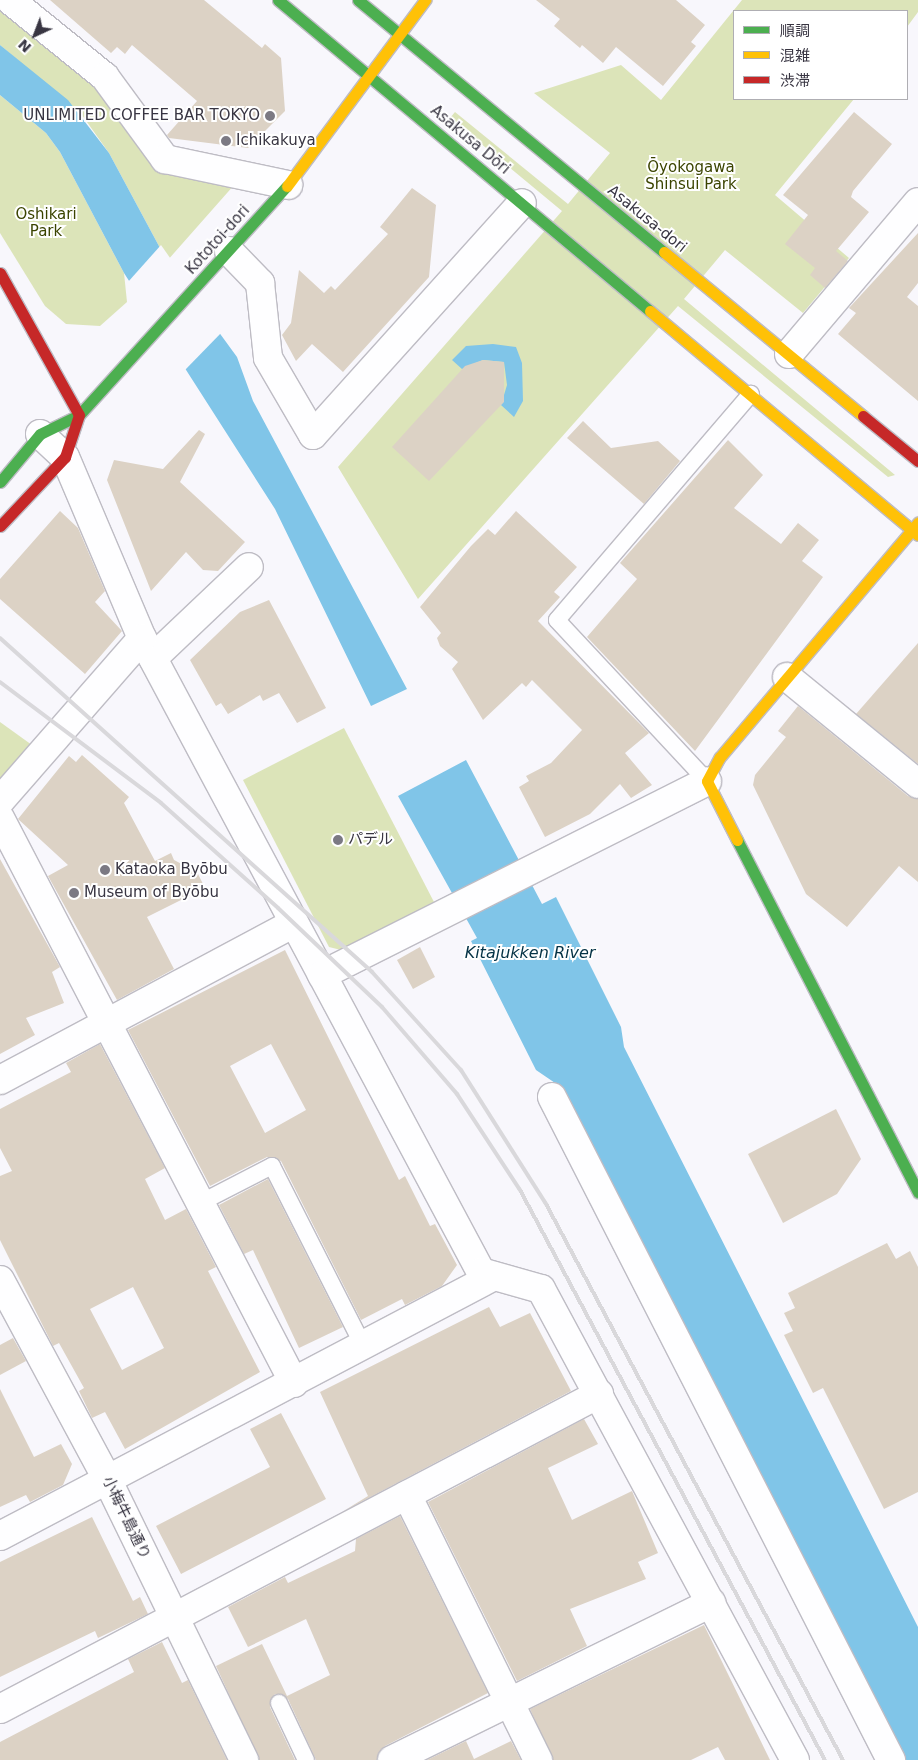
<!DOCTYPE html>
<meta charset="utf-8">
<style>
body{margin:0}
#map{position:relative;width:918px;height:1760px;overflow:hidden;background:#f8f7fc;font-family:"DejaVu Sans","Noto Sans JP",sans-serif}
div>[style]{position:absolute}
.green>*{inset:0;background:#dce4b9}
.water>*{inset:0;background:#80c5e8}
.pier>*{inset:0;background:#f8f7fc}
.building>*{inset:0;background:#dcd2c5}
.roads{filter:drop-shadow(1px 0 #bebcc4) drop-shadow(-1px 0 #bebcc4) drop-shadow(0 1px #bebcc4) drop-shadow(0 -1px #bebcc4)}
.lane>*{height:16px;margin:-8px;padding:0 8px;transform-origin:8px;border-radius:8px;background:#fefeff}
.street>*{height:28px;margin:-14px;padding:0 14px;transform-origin:14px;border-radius:14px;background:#fefeff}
.fast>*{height:11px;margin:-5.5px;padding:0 5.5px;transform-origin:5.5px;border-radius:5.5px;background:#4caf50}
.slow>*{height:11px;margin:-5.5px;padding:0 5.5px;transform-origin:5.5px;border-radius:5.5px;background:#ffc107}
.jam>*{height:11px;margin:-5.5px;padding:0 5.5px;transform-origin:5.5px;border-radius:5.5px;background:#c62828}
.rail>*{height:4px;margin:-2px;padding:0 2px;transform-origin:2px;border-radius:2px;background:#d9d8db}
.dots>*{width:14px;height:14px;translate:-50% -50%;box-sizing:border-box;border:2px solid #fff;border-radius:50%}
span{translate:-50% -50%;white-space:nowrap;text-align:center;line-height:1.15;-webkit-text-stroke:4px #fff;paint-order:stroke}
.poi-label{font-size:15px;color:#383542}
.right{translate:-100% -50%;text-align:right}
.left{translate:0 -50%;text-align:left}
.street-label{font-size:15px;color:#383542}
.park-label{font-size:15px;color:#3b4400}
.water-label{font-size:16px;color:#043245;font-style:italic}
.legend{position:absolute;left:733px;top:10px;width:175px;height:90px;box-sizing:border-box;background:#fff;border:1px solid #afaeb3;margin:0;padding:6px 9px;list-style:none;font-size:15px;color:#383542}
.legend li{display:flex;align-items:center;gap:10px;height:25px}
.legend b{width:25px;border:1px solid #afaeb3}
.north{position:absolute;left:10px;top:10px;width:50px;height:50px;-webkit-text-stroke:4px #fff;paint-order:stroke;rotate:223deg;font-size:14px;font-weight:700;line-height:20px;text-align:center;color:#383542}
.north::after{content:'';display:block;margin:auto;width:18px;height:22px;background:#383542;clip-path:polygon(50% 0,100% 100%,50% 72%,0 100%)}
</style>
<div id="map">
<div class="green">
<i style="clip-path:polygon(742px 0,918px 0,918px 12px,907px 27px,907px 11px,734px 11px,734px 99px,854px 99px,775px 195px,849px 258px,803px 313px,725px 250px,684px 299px,895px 475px,888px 477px,678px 306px,418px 599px,338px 467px,562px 211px,450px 118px,455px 112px,568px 204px,610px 153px,534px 93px,621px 65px,661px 100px)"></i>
<i style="clip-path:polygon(0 4px,71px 58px,145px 146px,235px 184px,167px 261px,109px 153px,82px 115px,0 45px)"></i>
<i style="clip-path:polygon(0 95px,46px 133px,60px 152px,124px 273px,127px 302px,100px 326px,66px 324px,45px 306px,0 233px)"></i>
<i style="clip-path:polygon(0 722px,32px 745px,0 781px)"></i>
<i style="clip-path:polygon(344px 728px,434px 902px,341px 950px,329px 947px,243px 780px)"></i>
</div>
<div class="water">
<i style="clip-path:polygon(0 45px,68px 100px,109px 153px,167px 261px,237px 357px,253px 401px,407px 689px,371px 706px,275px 509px,124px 273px,60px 152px,46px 133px,0 95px)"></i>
<i style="clip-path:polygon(493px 344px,516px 347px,522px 363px,523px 401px,514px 417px,501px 405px,507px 385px,504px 362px,483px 360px,462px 369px,452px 360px,466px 346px)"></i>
<i style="clip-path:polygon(466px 760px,542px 904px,556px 897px,621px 1027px,624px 1047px,918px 1627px,918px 1760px,894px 1760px,558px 1085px,536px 1070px,471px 941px,477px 938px,398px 796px)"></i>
</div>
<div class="pier">
<i style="clip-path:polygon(161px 245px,222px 332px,185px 370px,128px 282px)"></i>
</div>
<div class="building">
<i style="clip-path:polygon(50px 0,204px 0,262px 48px,265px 44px,281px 58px,285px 111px,248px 148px,169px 138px,167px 135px,197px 101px,132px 45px,125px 54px,117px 47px,111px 53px)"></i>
<i style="clip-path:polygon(536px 0,676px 0,705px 25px,691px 42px,696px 46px,663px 86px,616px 47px,603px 63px,582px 45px,580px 48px,554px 26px,560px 19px)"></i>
<i style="clip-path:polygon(854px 112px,892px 144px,853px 191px,851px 197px,869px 212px,836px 251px,848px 261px,825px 288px,810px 275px,815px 268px,785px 244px,808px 215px,783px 195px)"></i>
<i style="clip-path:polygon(412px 188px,436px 205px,429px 277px,343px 372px,312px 344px,296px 361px,282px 335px,291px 323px,299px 270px,324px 293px,331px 286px,335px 290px,388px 234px,380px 227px)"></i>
<i style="clip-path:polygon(918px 233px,918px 283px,907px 297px,918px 306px,918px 401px,838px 334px,856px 313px,849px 308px)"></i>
<i style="clip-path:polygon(483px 360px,504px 362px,504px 402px,429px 481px,392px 447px,465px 366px)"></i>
<i style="clip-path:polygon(583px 421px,611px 448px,658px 441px,680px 461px,644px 504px,567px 438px)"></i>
<i style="clip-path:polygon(199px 430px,205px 434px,180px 482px,245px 542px,218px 571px,203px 570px,186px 552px,151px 591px,107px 480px,114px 460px,163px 469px)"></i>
<i style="clip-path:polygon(728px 440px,763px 475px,734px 508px,781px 544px,798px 523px,819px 540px,802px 561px,823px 577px,695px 751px,587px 637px,637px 579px,620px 563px)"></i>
<i style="clip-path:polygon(60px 511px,78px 528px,105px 591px,95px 602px,122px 631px,85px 674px,0 599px,0 579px)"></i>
<i style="clip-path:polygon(516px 511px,577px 567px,554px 592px,560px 597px,538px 621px,649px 733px,625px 753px,652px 785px,631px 798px,620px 784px,590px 814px,545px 837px,519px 787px,529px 781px,526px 776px,551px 763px,582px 730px,532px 680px,526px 687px,522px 683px,483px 720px,452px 669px,458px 662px,440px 646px,437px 638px,441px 633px,420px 607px,471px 546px,488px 529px,495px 535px)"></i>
<i style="clip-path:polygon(269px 600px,326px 708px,297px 723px,279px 693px,263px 701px,260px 695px,228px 714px,221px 703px,216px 706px,190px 660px,240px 612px)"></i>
<i style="clip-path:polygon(918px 643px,918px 764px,856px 714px)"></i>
<i style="clip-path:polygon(798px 706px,908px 796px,918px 799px,918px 882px,899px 866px,847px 927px,806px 894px,753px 785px,755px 775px,786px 737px,778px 731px)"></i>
<i style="clip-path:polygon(82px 755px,129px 797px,124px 803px,155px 861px,171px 853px,174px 860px,197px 872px,205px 888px,147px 917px,174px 969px,117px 1000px,48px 876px,68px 865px,18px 819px,69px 756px,76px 762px)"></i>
<i style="clip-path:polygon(0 859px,60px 967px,52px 972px,64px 1003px,26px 1018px,35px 1035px,0 1054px)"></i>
<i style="clip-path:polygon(420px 947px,435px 977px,413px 989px,397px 960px)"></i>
<i style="clip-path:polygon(evenodd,285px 950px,399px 1180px,405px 1176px,430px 1226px,435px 1224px,457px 1265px,442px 1286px,405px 1305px,402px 1299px,361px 1320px,281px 1161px,267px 1157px,210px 1186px,128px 1030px,285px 950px,271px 1044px,306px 1110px,265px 1133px,230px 1066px,271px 1044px)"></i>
<i style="clip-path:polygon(evenodd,100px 1044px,165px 1168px,145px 1179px,165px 1220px,186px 1209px,216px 1267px,208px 1271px,260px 1372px,125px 1449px,105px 1412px,92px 1418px,79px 1391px,84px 1388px,59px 1343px,53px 1346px,0 1240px,0 1176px,12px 1171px,0 1148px,0 1109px,71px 1072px,66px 1063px,100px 1044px,133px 1287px,164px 1348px,122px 1370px,90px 1309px,133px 1287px)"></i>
<i style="clip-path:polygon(836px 1109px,861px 1159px,837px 1194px,783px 1223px,748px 1154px)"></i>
<i style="clip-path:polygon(268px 1179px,343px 1327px,299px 1348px,253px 1250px,244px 1254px,219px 1205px)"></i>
<i style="clip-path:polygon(887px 1243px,896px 1259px,910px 1251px,918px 1267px,918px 1492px,884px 1509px,823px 1388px,813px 1393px,784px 1335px,793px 1331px,784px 1313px,795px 1308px,788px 1293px)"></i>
<i style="clip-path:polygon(489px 1307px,500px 1327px,530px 1313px,571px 1391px,342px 1512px,368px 1496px,320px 1392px)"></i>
<i style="clip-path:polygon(13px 1338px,26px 1361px,0 1375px,0 1345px)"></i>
<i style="clip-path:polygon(0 1389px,34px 1457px,61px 1444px,72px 1464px,63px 1485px,30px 1502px,26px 1495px,0 1507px)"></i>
<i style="clip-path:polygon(281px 1413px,326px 1499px,181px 1574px,156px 1526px,270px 1467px,250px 1429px)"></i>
<i style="clip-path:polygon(584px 1419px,598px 1444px,548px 1468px,572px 1520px,632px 1491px,658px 1553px,638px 1562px,646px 1579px,570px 1609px,587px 1646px,517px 1681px,428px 1502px)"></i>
<i style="clip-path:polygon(400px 1516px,488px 1693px,385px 1746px,377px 1760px,316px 1760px,288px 1699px,275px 1694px,270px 1707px,295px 1760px,259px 1760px,216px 1666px,262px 1644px,287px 1696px,330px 1675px,306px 1619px,248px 1647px,228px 1607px,285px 1577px,288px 1583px,355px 1551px,356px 1539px)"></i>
<i style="clip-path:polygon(92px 1517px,133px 1601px,140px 1597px,148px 1614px,98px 1638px,95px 1631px,0 1677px,0 1562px)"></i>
<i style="clip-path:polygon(704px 1625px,770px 1760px,725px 1760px,718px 1747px,691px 1760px,553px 1760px,530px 1709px)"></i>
<i style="clip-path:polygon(162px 1642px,182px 1683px,188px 1680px,227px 1760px,0 1760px,0 1742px,134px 1672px,128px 1659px)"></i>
<i style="clip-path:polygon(466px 1741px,474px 1759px,511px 1741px,521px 1760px,427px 1760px)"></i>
</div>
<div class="roads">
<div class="lane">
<i style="left:707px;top:781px;width:220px;rotate:-133deg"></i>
<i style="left:557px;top:620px;width:298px;rotate:-49.4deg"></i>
<i style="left:200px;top:1203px;width:81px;rotate:-27.2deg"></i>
<i style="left:272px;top:1166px;width:203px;rotate:63.1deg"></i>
<i style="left:279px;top:1703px;width:63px;rotate:64.7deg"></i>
</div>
<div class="street">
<i style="left:10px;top:0;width:122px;rotate:39deg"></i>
<i style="left:105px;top:77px;width:102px;rotate:53.8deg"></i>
<i style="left:165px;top:159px;width:126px;rotate:11.9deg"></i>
<i style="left:229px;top:251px;width:45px;rotate:45.9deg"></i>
<i style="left:260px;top:283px;width:75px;rotate:83.9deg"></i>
<i style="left:268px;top:358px;width:89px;rotate:59.7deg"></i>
<i style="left:313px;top:435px;width:312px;rotate:-48deg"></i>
<i style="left:789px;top:354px;width:199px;rotate:-49.7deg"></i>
<i style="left:40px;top:434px;width:34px;rotate:43deg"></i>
<i style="left:65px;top:457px;width:197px;rotate:67deg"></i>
<i style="left:142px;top:638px;width:719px;rotate:61.87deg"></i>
<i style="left:481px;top:1272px;width:62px;rotate:15.8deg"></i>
<i style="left:541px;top:1289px;width:535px;rotate:61.66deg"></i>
<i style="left:153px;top:658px;width:132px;rotate:-43.5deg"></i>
<i style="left:787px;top:677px;width:169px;rotate:39.2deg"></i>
<i style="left:0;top:801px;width:216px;rotate:-48.9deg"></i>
<i style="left:0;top:818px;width:637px;rotate:62.51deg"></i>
<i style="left:322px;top:975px;width:431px;rotate:-26.7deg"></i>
<i style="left:0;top:1080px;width:333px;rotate:-28.1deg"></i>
<i style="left:552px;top:1097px;width:745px;rotate:62.92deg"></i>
<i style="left:0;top:1280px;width:226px;rotate:61.7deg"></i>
<i style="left:107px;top:1479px;width:313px;rotate:64deg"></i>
<i style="left:407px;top:1495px;width:296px;rotate:63.7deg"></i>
<i style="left:0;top:1536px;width:558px;rotate:-27.76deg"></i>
<i style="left:0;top:1709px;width:677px;rotate:-27.74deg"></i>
<i style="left:392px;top:1760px;width:356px;rotate:-26.2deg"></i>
</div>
<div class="fast">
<i style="left:278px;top:0;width:485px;rotate:39.9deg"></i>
<i style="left:358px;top:0;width:396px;rotate:39.5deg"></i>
<i style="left:0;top:482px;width:62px;rotate:-50.2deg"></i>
<i style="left:40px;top:434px;width:43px;rotate:-26deg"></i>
<i style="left:79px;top:415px;width:309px;rotate:-47.8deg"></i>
<i style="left:737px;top:840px;width:396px;rotate:62.8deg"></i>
</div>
<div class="slow">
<i style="left:287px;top:186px;width:232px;rotate:-53.4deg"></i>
<i style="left:664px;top:252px;width:258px;rotate:39.5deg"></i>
<i style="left:650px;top:311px;width:349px;rotate:39.9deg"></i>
<i style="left:737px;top:840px;width:66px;rotate:-117deg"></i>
<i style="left:707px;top:781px;width:27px;rotate:-62deg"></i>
<i style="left:720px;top:757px;width:307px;rotate:-49.8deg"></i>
</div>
<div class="jam">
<i style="left:0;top:273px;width:162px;rotate:60.9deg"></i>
<i style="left:863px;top:416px;width:71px;rotate:39.3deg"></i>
<i style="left:0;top:526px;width:95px;rotate:-46.7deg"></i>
<i style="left:65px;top:457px;width:44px;rotate:-71.6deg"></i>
</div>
</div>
<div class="rail">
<i style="left:0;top:638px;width:500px;rotate:41.9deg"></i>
<i style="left:372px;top:972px;width:132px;rotate:47.8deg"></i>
<i style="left:461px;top:1070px;width:159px;rotate:57.6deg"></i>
<i style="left:546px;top:1204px;width:630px;rotate:61.89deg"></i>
<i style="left:0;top:682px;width:201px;rotate:36.9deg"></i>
<i style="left:161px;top:803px;width:157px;rotate:41.9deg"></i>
<i style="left:278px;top:908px;width:144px;rotate:43.6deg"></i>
<i style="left:382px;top:1007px;width:115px;rotate:49.2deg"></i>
<i style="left:457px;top:1094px;width:115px;rotate:56.7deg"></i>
<i style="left:520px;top:1190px;width:646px;rotate:61.85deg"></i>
</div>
<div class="dots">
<i style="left:270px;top:116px;background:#7b7983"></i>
<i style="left:226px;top:141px;background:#7b7983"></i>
<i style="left:338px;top:840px;background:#7b7983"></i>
<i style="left:105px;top:870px;background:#7b7983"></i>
<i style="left:74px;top:893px;background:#7b7983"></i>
</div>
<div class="poi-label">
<span class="right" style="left:260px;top:116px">UNLIMITED COFFEE BAR TOKYO</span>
<span class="left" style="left:236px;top:141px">Ichikakuya</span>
<span class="left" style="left:348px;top:840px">パデル</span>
<span class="left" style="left:115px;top:870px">Kataoka Byōbu</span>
<span class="left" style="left:84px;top:893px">Museum of Byōbu</span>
</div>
<div class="street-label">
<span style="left:470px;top:140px;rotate:40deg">Asakusa Dōri</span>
<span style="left:647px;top:219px;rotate:39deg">Asakusa-dori</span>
<span style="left:218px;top:240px;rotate:-48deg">Kototoi-dori</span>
<span style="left:126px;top:1518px;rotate:64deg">小梅牛島通り</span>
</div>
<div class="park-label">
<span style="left:691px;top:176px">Ōyokogawa<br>Shinsui Park</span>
<span style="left:46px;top:223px">Oshikari<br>Park</span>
</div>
<div class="water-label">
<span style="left:530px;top:953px">Kitajukken River</span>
</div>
<ul class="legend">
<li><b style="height:6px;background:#4caf50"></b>順調</li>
<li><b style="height:6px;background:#ffc107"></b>混雑</li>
<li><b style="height:6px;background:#c62828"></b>渋滞</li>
</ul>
<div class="north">N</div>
</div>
